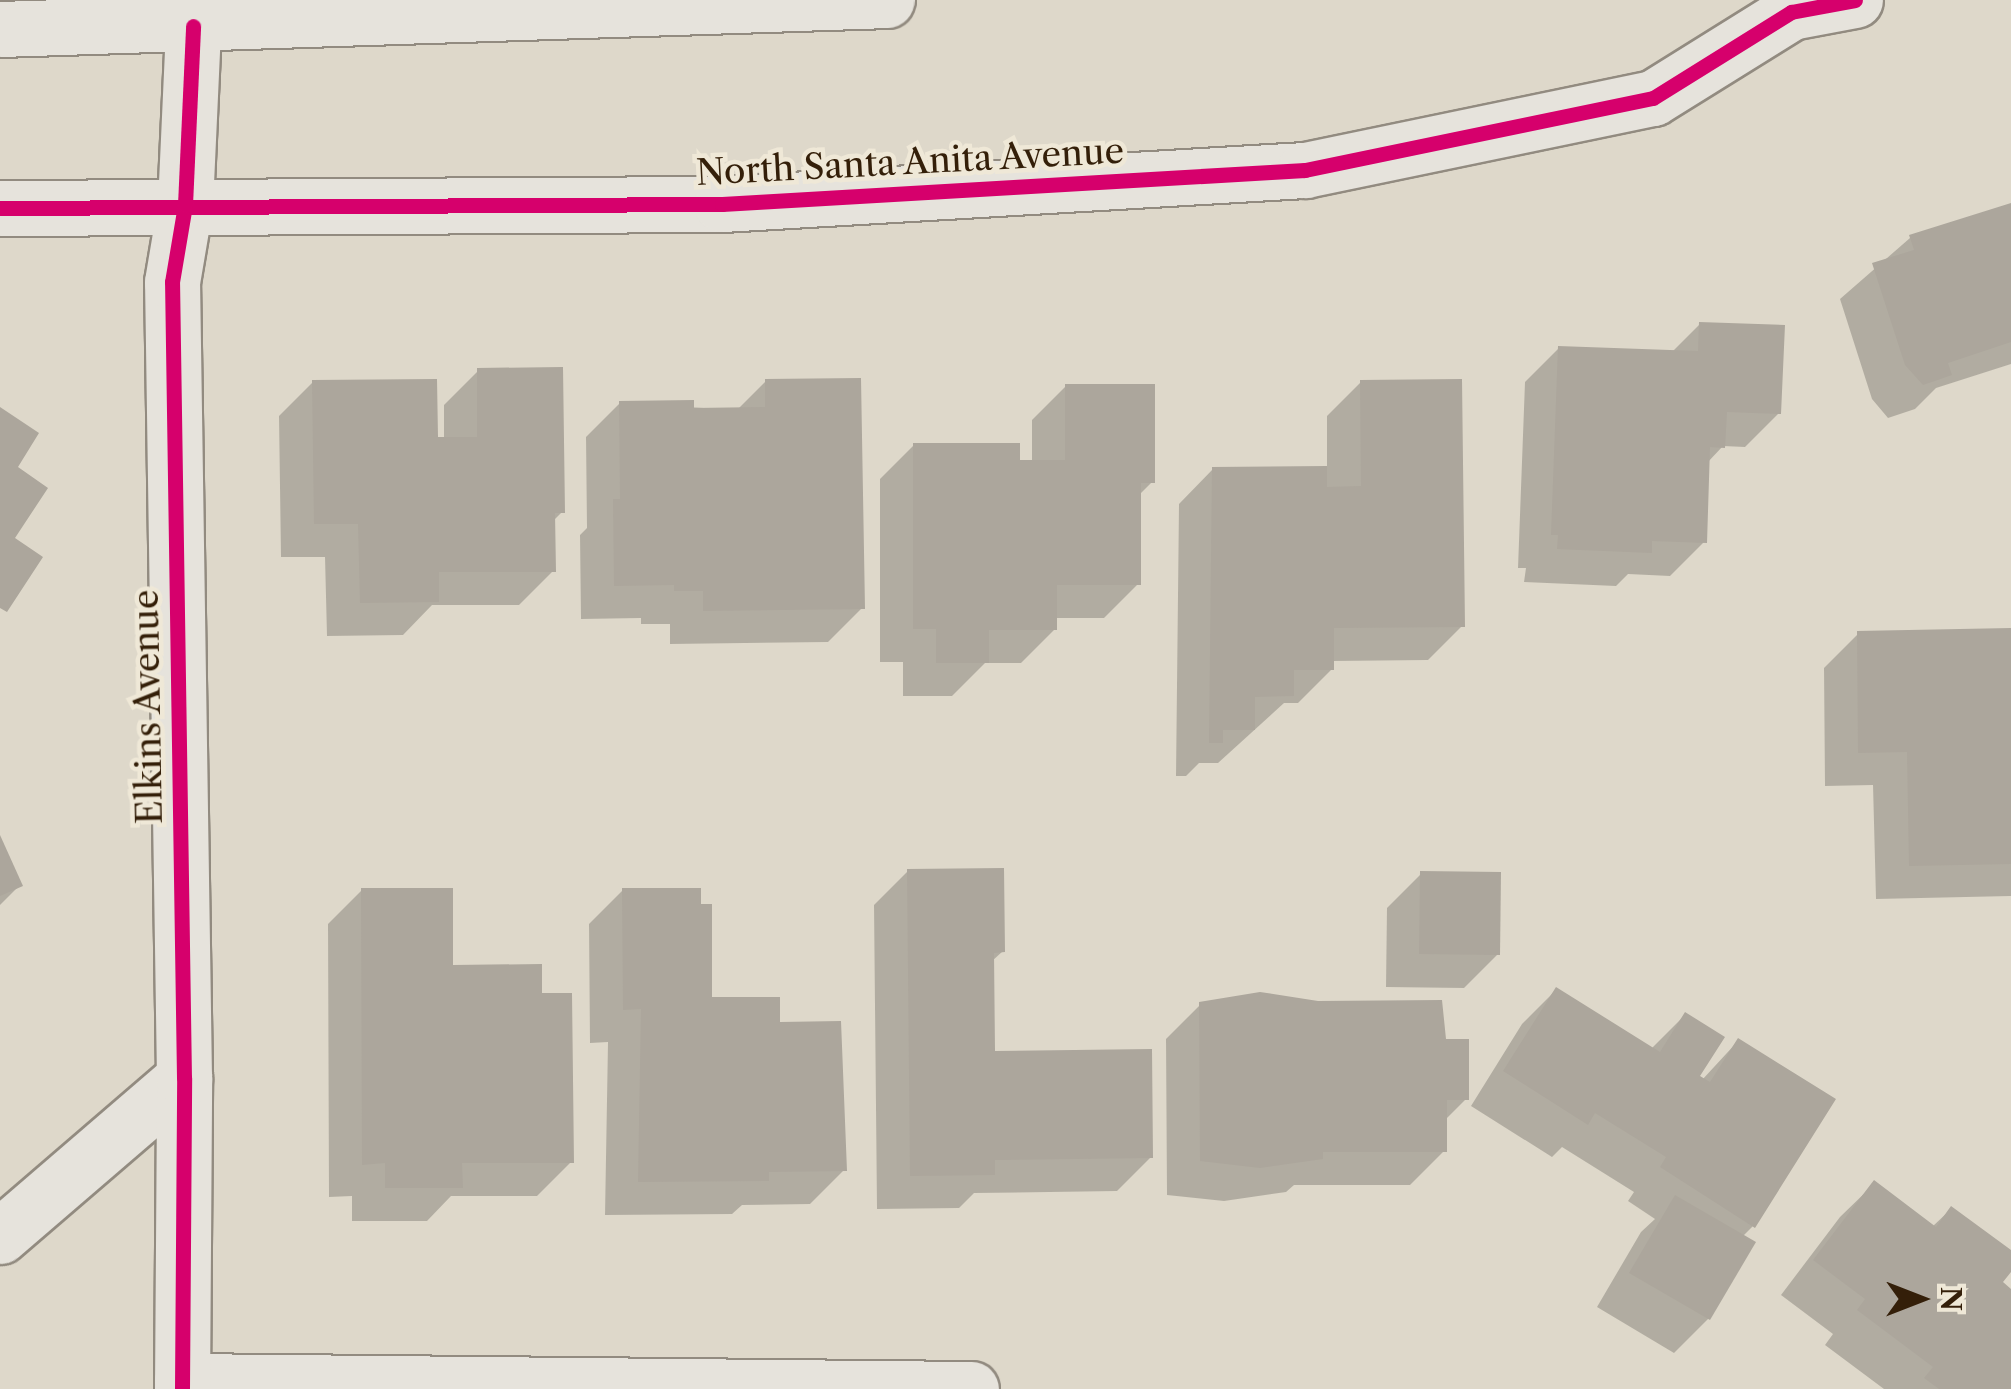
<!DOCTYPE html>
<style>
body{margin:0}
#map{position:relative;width:2011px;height:1389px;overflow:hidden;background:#ded8ca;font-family:"Libre Caslon Text",serif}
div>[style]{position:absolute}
.shadow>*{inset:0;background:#0003}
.building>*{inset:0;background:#aca69c}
.roads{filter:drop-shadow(2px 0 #928b80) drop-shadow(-2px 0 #928b80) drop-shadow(0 2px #928b80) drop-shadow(0 -2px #928b80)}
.minor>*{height:55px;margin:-27.5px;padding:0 27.5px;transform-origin:27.5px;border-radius:27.5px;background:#e6e3dc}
.tertiary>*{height:55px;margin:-27.5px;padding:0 27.5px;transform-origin:27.5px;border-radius:27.5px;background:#e6e3dc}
.cycleway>*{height:15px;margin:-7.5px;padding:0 7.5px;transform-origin:7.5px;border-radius:7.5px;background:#d6006c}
span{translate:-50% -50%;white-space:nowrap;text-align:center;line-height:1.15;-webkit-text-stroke:9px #efe8d7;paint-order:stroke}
.street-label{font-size:35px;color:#341f09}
.north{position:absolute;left:1871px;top:1249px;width:100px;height:100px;-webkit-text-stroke:8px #efe8d7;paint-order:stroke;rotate:90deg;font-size:28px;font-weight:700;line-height:40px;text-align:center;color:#341f09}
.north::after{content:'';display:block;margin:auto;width:35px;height:45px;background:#341f09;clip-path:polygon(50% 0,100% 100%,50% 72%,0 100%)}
</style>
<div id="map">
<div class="shadow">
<i style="clip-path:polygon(2011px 206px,2011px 364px,1936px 388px,1915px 409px,1888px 418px,1872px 399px,1840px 299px,1910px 238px)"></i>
<i style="clip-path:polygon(1700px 324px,1779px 413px,1745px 447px,1723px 446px,1707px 463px,1704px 542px,1670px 576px,1628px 574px,1616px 586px,1524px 582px,1526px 568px,1518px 568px,1525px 382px,1559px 348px,1671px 353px)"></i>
<i style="clip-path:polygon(478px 371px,562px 512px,552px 522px,553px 571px,519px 605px,432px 605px,403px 635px,327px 636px,325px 557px,281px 557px,279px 416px,313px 382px,444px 440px,444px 405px)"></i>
<i style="clip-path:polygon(766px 381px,862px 608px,828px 642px,670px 644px,670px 624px,641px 624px,641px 618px,581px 619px,580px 535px,587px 528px,586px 437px,620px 403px,737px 410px)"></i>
<i style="clip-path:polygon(1361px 382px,1462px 626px,1428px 660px,1332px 661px,1332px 669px,1298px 703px,1284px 703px,1218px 763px,1199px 763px,1186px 776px,1176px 776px,1179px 504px,1213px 469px,1327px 468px,1327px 416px)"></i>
<i style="clip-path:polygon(1066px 386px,1152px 482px,1138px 496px,1138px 584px,1104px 618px,1055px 618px,1055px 629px,1021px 663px,985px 663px,952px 696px,903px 696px,903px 662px,880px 662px,880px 479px,914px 445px,1032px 462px,1032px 420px)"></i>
<i style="clip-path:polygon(2011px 631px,2011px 896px,1876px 899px,1873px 785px,1825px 786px,1824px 668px,1858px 634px)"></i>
<i style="clip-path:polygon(0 841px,20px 885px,0 905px)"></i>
<i style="clip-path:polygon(908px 871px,1003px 951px,991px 962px,993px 1053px,1151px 1157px,1117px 1191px,974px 1193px,959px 1208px,877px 1209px,874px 905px)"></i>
<i style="clip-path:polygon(1421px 874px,1498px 954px,1464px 988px,1386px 987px,1387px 908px)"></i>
<i style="clip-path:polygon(362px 890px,451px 967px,539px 996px,571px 1162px,537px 1196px,451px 1196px,427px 1221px,352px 1221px,352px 1196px,329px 1197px,328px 924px)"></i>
<i style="clip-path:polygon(623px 890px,844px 1170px,810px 1204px,742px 1205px,732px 1214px,605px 1215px,608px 1042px,590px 1043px,589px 924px)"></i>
<i style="clip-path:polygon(1556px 990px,1651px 1049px,1685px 1015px,1697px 1077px,1702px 1080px,1738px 1041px,1753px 1226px,1742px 1237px,1708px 1319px,1674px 1353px,1597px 1307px,1641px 1232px,1655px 1219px,1628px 1201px,1634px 1192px,1562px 1147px,1552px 1157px,1471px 1106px,1522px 1024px)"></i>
<i style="clip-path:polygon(1200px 1005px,1443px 1042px,1466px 1099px,1444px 1121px,1444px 1151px,1410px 1185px,1294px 1185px,1286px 1192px,1224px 1201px,1167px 1195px,1166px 1039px)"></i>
<i style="clip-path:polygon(1874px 1184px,1932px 1227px,1951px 1209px,2011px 1253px,2011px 1268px,1999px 1283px,2011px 1292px,2011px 1389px,1884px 1389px,1825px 1345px,1833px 1334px,1781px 1295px,1840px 1217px)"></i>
</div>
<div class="building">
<i style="clip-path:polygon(2011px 203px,2011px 342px,1948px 363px,1952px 375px,1923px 385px,1905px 365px,1872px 263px,1914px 250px,1909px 235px)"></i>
<i style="clip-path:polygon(1699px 322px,1785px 325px,1781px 414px,1727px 412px,1725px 448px,1710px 447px,1707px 543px,1652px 541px,1652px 553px,1557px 549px,1558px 535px,1551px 535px,1558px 346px,1698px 351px)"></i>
<i style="clip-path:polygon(563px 367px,565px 513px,555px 513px,556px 572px,439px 572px,439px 602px,360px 603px,358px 524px,314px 524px,312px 380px,437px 379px,438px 437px,477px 437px,477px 368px)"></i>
<i style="clip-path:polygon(861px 378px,865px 609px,703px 611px,703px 591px,674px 591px,674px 585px,614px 586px,613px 499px,620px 499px,619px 401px,694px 400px,694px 408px,765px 407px,765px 379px)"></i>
<i style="clip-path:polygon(1462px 379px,1465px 627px,1334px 628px,1334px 670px,1294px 670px,1294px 696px,1255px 697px,1255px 730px,1223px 730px,1223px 743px,1209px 743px,1212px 467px,1327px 466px,1327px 487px,1361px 486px,1360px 380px)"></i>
<i style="clip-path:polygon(1065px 384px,1155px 384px,1155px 483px,1141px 483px,1141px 585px,1057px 585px,1057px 630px,989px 630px,989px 663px,936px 663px,936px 629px,913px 629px,913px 443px,1020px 443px,1020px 460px,1065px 460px)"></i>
<i style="clip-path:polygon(0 407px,39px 433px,18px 467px,48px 488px,15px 538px,43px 557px,7px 612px,0 608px)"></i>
<i style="clip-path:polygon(2011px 628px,2011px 864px,1909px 866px,1907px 752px,1858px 753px,1857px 631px)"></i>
<i style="clip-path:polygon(0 835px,23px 886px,0 896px)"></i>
<i style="clip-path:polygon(1004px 868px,1005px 952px,994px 953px,995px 1051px,1152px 1049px,1153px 1158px,995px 1160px,995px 1175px,910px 1176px,907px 869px)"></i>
<i style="clip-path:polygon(1420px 871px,1501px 872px,1500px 955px,1419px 954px)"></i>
<i style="clip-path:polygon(361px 888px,453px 888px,453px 965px,542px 964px,542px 993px,572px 993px,574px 1163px,462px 1163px,463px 1188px,385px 1188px,385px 1163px,362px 1165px)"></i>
<i style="clip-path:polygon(622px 888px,701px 888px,701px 904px,712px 904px,712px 997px,780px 997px,780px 1022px,841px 1021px,847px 1171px,769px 1172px,769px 1181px,638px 1182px,641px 1009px,623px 1010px)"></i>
<i style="clip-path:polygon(1556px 987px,1660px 1052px,1685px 1012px,1725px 1037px,1700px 1076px,1710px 1082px,1738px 1038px,1836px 1099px,1755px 1228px,1660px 1167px,1666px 1157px,1595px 1113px,1588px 1125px,1503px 1071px)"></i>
<i style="clip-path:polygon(1260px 992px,1318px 1001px,1442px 1000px,1446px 1039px,1469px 1039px,1469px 1100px,1447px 1100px,1447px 1152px,1323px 1152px,1323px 1159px,1260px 1168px,1200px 1161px,1199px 1002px)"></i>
<i style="clip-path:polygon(1874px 1180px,1936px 1227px,1951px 1206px,2011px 1250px,2011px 1272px,2003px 1282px,2011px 1289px,2011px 1389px,1939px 1389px,1924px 1378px,1933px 1367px,1857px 1310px,1865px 1299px,1813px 1260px)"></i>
<i style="clip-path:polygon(1675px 1195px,1756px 1242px,1710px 1320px,1629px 1273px)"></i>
</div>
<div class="roads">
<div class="minor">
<i style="left:0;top:1236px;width:243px;rotate:-40.7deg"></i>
<i style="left:182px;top:1381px;width:789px;rotate:0.58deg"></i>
<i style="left:182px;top:1389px;width:311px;rotate:-89.6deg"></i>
<i style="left:184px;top:1078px;width:796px;rotate:-90.86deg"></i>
<i style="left:172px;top:282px;width:78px;rotate:-80.4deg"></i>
<i style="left:185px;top:205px;width:179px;rotate:-87.4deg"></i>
</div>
<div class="tertiary">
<i style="left:0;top:29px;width:887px;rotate:-1.87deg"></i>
<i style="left:0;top:208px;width:722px;rotate:-0.32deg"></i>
<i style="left:722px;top:204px;width:584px;rotate:-3.34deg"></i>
<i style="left:1305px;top:170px;width:355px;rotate:-11.7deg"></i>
<i style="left:1653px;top:98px;width:163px;rotate:-31.9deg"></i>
<i style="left:1791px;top:12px;width:65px;rotate:-10.6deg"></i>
</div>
</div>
<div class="cycleway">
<i style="left:0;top:208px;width:722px;rotate:-0.32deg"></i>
<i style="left:722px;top:204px;width:584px;rotate:-3.34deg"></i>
<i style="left:1305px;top:170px;width:355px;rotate:-11.7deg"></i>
<i style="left:1653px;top:98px;width:163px;rotate:-31.9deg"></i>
<i style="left:1791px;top:12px;width:65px;rotate:-10.6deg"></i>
<i style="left:182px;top:1389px;width:311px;rotate:-89.6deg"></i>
<i style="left:184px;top:1078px;width:796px;rotate:-90.86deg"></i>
<i style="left:172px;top:282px;width:78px;rotate:-80.4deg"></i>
<i style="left:185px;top:205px;width:179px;rotate:-87.4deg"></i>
</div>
<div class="street-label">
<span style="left:910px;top:162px;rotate:-3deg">North Santa Anita Avenue</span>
<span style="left:148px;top:707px;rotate:-91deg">Elkins Avenue</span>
</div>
<div class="north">N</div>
</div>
